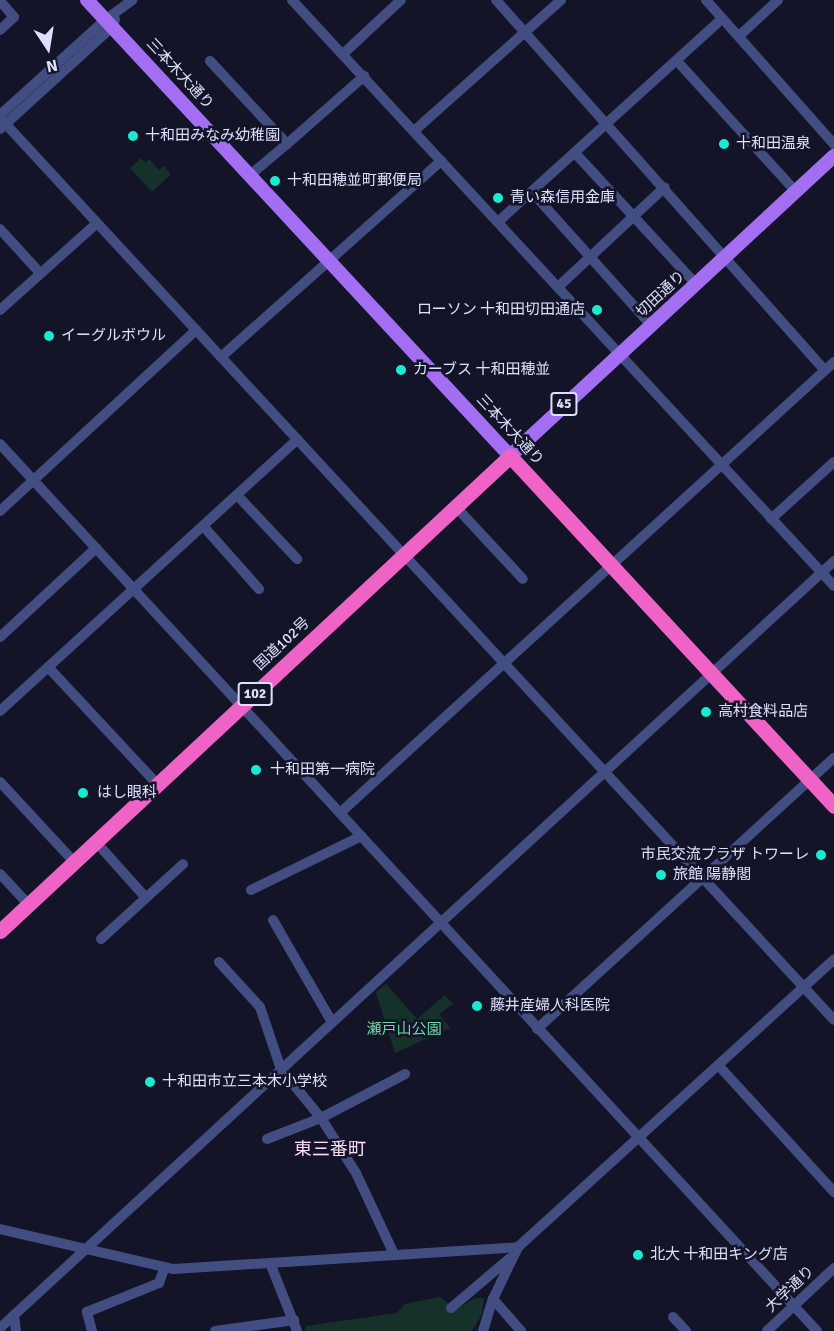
<!DOCTYPE html>
<meta charset="utf-8">
<style>
body{margin:0}
#map{position:relative;width:834px;height:1331px;overflow:hidden;background:#131427;font-family:Signika,"Noto Sans JP",sans-serif}
div>[style]{position:absolute}
.green>*{inset:0;background:#16312a}
.minor>*{height:10px;margin:-5px;padding:0 5px;transform-origin:5px;border-radius:5px;background:#424e82}
.major>*{height:14px;margin:-7px;padding:0 7px;transform-origin:7px;border-radius:7px;background:#a36ef1}
.highway>*{height:15px;margin:-7.5px;padding:0 7.5px;transform-origin:7.5px;border-radius:7.5px;background:#f063c6}
.dots>*{width:16px;height:16px;translate:-50% -50%;box-sizing:border-box;border:3px solid #131427;border-radius:50%}
span{translate:-50% -50%;white-space:nowrap;text-align:center;line-height:1.15;-webkit-text-stroke:5px #131427;paint-order:stroke}
.shield-label span{padding:2px 4px;background:#131427;border:2px solid;border-radius:4px;-webkit-text-stroke-width:0}
.shield-label{font-size:14px;color:#dce0fc;font-weight:700}
.street-label{font-size:15px;color:#dce0fc}
.poi-label{font-size:15px;color:#dce0fc}
.left{translate:0 -50%;text-align:left}
.right{translate:-100% -50%;text-align:right}
.park-label{font-size:15px;color:#6ed6a5}
.quarter-label{font-size:18px;color:#fcdef8}
.north{position:absolute;left:18px;top:18px;width:60px;height:60px;-webkit-text-stroke:4px #131427;paint-order:stroke;rotate:168deg;font-size:16px;font-weight:700;line-height:24px;text-align:center;color:#dce0fc}
.north::after{content:'';display:block;margin:auto;width:21px;height:27px;background:#dce0fc;clip-path:polygon(50% 0,100% 100%,50% 72%,0 100%)}
</style>
<div id="map">
<div class="green">
<i style="clip-path:polygon(141px 158px,146px 163px,149px 159px,159px 170px,164px 166px,171px 174px,152px 192px,130px 168px)"></i>
<i style="clip-path:polygon(386px 984px,417px 1019px,445px 995px,453px 1004px,439px 1014px,450px 1028px,395px 1053px,376px 992px)"></i>
<i style="clip-path:polygon(439px 1297px,457px 1309px,475px 1298px,484px 1298px,482px 1314px,472px 1331px,305px 1331px,306px 1326px,397px 1313px,405px 1304px)"></i>
</div>
<div class="minor">
<i style="left:292px;top:0;width:798px;rotate:47.23deg"></i>
<i style="left:496px;top:0;width:495px;rotate:48.4deg"></i>
<i style="left:706px;top:0;width:193px;rotate:48.4deg"></i>
<i style="left:0;top:1px;width:21px;rotate:49deg"></i>
<i style="left:14px;top:17px;width:19px;rotate:137deg"></i>
<i style="left:739px;top:36px;width:53px;rotate:-42.7deg"></i>
<i style="left:343px;top:54px;width:79px;rotate:-43deg"></i>
<i style="left:210px;top:61px;width:113px;rotate:47.1deg"></i>
<i style="left:287px;top:144px;width:50px;rotate:139.9deg"></i>
<i style="left:677px;top:61px;width:177px;rotate:47.7deg"></i>
<i style="left:0;top:115px;width:142px;rotate:-42.1deg"></i>
<i style="left:105px;top:20px;width:34px;rotate:-36deg"></i>
<i style="left:0;top:118px;width:1228px;rotate:47.24deg"></i>
<i style="left:0;top:129px;width:151px;rotate:-42.3deg"></i>
<i style="left:112px;top:27px;width:8px;rotate:-67deg"></i>
<i style="left:414px;top:131px;width:197px;rotate:-41.7deg"></i>
<i style="left:287px;top:144px;width:103px;rotate:-41.4deg"></i>
<i style="left:575px;top:153px;width:178px;rotate:47.3deg"></i>
<i style="left:532px;top:192px;width:178px;rotate:48.2deg"></i>
<i style="left:499px;top:221px;width:301px;rotate:-42.2deg"></i>
<i style="left:0;top:229px;width:59px;rotate:47.7deg"></i>
<i style="left:558px;top:287px;width:146px;rotate:-43.1deg"></i>
<i style="left:0;top:310px;width:130px;rotate:-41.9deg"></i>
<i style="left:221px;top:357px;width:295px;rotate:-41.7deg"></i>
<i style="left:0;top:444px;width:1206px;rotate:47.35deg"></i>
<i style="left:237px;top:495px;width:88px;rotate:46.8deg"></i>
<i style="left:456px;top:507px;width:98px;rotate:47.1deg"></i>
<i style="left:0;top:511px;width:267px;rotate:-42.7deg"></i>
<i style="left:771px;top:519px;width:85px;rotate:-42.1deg"></i>
<i style="left:204px;top:527px;width:83px;rotate:48.4deg"></i>
<i style="left:0;top:637px;width:131px;rotate:-42.8deg"></i>
<i style="left:48px;top:667px;width:161px;rotate:47deg"></i>
<i style="left:0;top:711px;width:403px;rotate:-42.4deg"></i>
<i style="left:0;top:782px;width:109px;rotate:47.2deg"></i>
<i style="left:340px;top:813px;width:669px;rotate:-42.39deg"></i>
<i style="left:96px;top:842px;width:75px;rotate:48.2deg"></i>
<i style="left:0;top:874px;width:42px;rotate:46.9deg"></i>
<i style="left:251px;top:890px;width:123px;rotate:-26.1deg"></i>
<i style="left:273px;top:920px;width:118px;rotate:60deg"></i>
<i style="left:101px;top:939px;width:111px;rotate:-42.4deg"></i>
<i style="left:219px;top:962px;width:61px;rotate:47.7deg"></i>
<i style="left:260px;top:1007px;width:65px;rotate:71.3deg"></i>
<i style="left:281px;top:1069px;width:63px;rotate:50.8deg"></i>
<i style="left:321px;top:1118px;width:65px;rotate:57.5deg"></i>
<i style="left:356px;top:1173px;width:89px;rotate:64.9deg"></i>
<i style="left:537px;top:1029px;width:402px;rotate:-42.4deg"></i>
<i style="left:719px;top:1066px;width:171px;rotate:47.6deg"></i>
<i style="left:267px;top:1139px;width:58px;rotate:-21.3deg"></i>
<i style="left:321px;top:1118px;width:95px;rotate:-27.6deg"></i>
<i style="left:0;top:1229px;width:178px;rotate:13deg"></i>
<i style="left:173px;top:1269px;width:346px;rotate:-3.6deg"></i>
<i style="left:270px;top:1263px;width:73px;rotate:68.3deg"></i>
<i style="left:493px;top:1299px;width:43px;rotate:48.8deg"></i>
<i style="left:451px;top:1308px;width:77px;rotate:-40.3deg"></i>
<i style="left:14px;top:1315px;width:16px;rotate:83deg"></i>
<i style="left:673px;top:1317px;width:19px;rotate:47deg"></i>
<i style="left:0;top:1328px;width:1133px;rotate:-42.6deg"></i>
<i style="left:92px;top:1331px;width:20px;rotate:-105deg"></i>
<i style="left:87px;top:1312px;width:78px;rotate:-21.9deg"></i>
<i style="left:159px;top:1283px;width:15px;rotate:-70deg"></i>
<i style="left:215px;top:1331px;width:80px;rotate:-7.9deg"></i>
<i style="left:483px;top:1331px;width:34px;rotate:-73deg"></i>
<i style="left:493px;top:1299px;width:58px;rotate:-64.3deg"></i>
<i style="left:518px;top:1247px;width:428px;rotate:-42.3deg"></i>
<i style="left:767px;top:1331px;width:92px;rotate:-43.2deg"></i>
</div>
<div class="major">
<i style="left:87px;top:0;width:622px;rotate:47.15deg"></i>
<i style="left:510px;top:456px;width:442px;rotate:-42.8deg"></i>
</div>
<div class="highway">
<i style="left:0;top:931px;width:697px;rotate:-42.96deg"></i>
<i style="left:510px;top:456px;width:477px;rotate:47.2deg"></i>
</div>
<div class="dots">
<i style="left:133px;top:136px;background:#1aead0"></i>
<i style="left:724px;top:144px;background:#1aead0"></i>
<i style="left:275px;top:181px;background:#1aead0"></i>
<i style="left:498px;top:198px;background:#1aead0"></i>
<i style="left:597px;top:310px;background:#1aead0"></i>
<i style="left:49px;top:336px;background:#1aead0"></i>
<i style="left:401px;top:370px;background:#1aead0"></i>
<i style="left:706px;top:712px;background:#1aead0"></i>
<i style="left:256px;top:770px;background:#1aead0"></i>
<i style="left:83px;top:793px;background:#1aead0"></i>
<i style="left:821px;top:855px;background:#1aead0"></i>
<i style="left:661px;top:875px;background:#1aead0"></i>
<i style="left:477px;top:1006px;background:#1aead0"></i>
<i style="left:150px;top:1082px;background:#1aead0"></i>
<i style="left:638px;top:1255px;background:#1aead0"></i>
</div>
<div class="shield-label">
<span style="left:564px;top:404px">45</span>
<span style="left:255px;top:694px">102</span>
</div>
<div class="street-label">
<span style="left:180px;top:74px;rotate:47deg">三本木大通り</span>
<span style="left:661px;top:294px;rotate:-43deg">切田通り</span>
<span style="left:510px;top:430px;rotate:47deg">三本木大通り</span>
<span style="left:282px;top:644px;rotate:-43deg">国道102号</span>
<span style="left:790px;top:1289px;rotate:-43deg">大学通り</span>
</div>
<div class="poi-label">
<span class="left" style="left:145px;top:136px">十和田みなみ幼稚園</span>
<span class="left" style="left:736px;top:144px">十和田温泉</span>
<span class="left" style="left:287px;top:181px">十和田穂並町郵便局</span>
<span class="left" style="left:510px;top:198px">青い森信用金庫</span>
<span class="right" style="left:585px;top:310px">ローソン 十和田切田通店</span>
<span class="left" style="left:61px;top:336px">イーグルボウル</span>
<span class="left" style="left:413px;top:370px">カーブス 十和田穂並</span>
<span class="left" style="left:718px;top:712px">高村食料品店</span>
<span class="left" style="left:270px;top:770px">十和田第一病院</span>
<span class="left" style="left:97px;top:793px">はし眼科</span>
<span class="right" style="left:809px;top:855px">市民交流プラザ トワーレ</span>
<span class="left" style="left:673px;top:875px">旅館 陽静閣</span>
<span class="left" style="left:490px;top:1006px">藤井産婦人科医院</span>
<span class="left" style="left:162px;top:1082px">十和田市立三本木小学校</span>
<span class="left" style="left:650px;top:1255px">北大 十和田キング店</span>
</div>
<div class="park-label">
<span style="left:404px;top:1030px">瀬戸山公園</span>
</div>
<div class="quarter-label">
<span style="left:330px;top:1149px">東三番町</span>
</div>
<div class="north">N</div>
</div>
